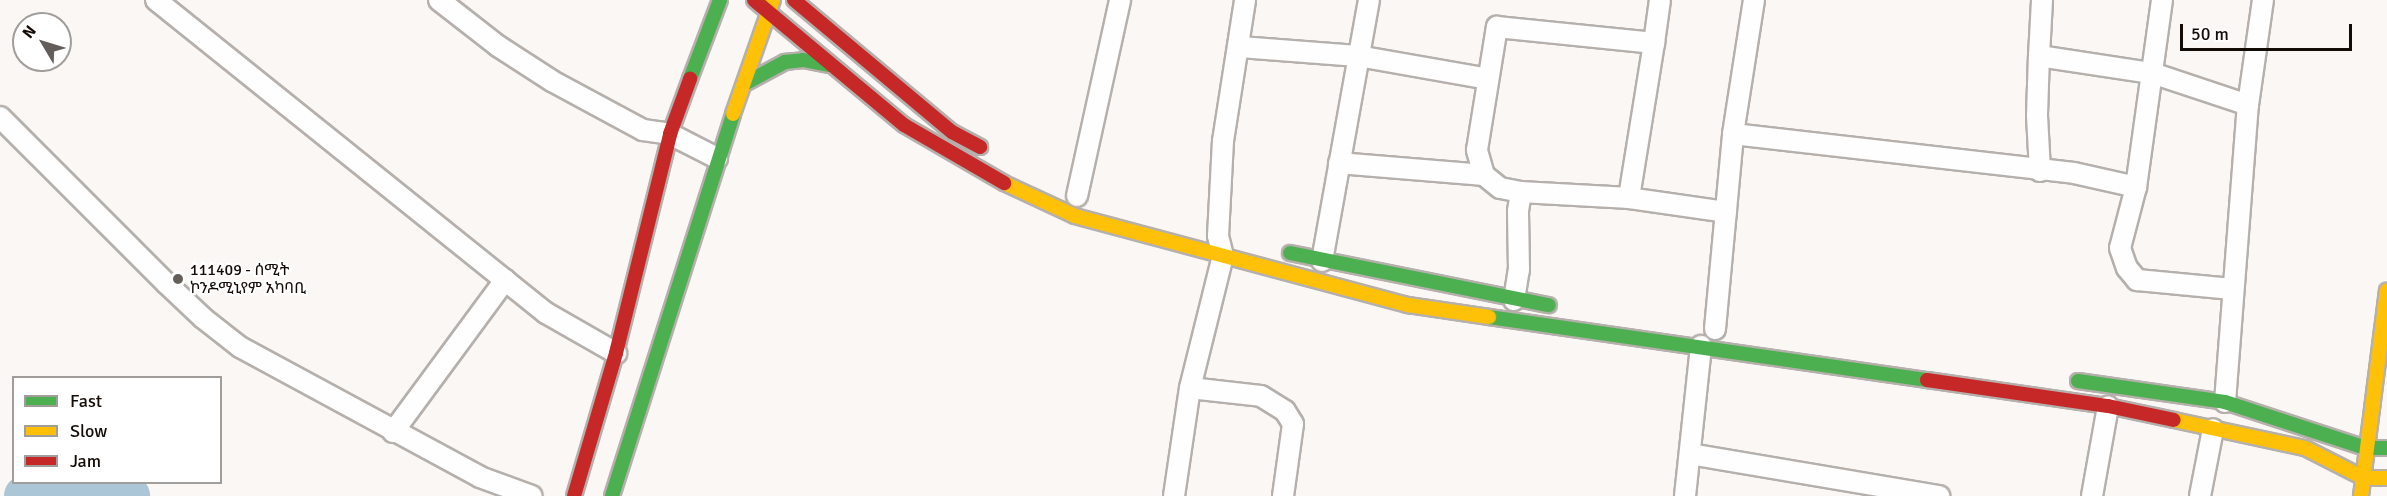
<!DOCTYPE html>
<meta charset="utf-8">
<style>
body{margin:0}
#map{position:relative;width:2387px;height:496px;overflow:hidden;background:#faf7f5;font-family:Signika,"Noto Sans Ethiopic",sans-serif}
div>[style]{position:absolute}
.river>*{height:42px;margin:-21px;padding:0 21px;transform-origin:21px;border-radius:21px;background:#abc6d7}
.roads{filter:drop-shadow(2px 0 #b6b0ac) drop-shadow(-2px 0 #b6b0ac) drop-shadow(0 2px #b6b0ac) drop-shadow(0 -2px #b6b0ac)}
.street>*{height:20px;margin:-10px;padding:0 10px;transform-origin:10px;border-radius:10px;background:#fefefe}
.fast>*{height:14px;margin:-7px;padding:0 7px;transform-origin:7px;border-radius:7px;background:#4caf50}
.slow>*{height:14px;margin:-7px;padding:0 7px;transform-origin:7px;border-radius:7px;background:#ffc107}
.jam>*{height:14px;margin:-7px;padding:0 7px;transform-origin:7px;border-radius:7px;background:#c62828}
.dots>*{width:16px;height:16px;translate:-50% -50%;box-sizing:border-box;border:3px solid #fff;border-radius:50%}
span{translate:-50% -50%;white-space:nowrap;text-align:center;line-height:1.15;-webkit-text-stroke:4.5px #fff;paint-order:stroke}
.poi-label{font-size:16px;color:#130b06}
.left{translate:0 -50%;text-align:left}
.legend{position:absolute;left:12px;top:376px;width:210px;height:108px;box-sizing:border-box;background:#fff;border:2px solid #a19d9b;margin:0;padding:8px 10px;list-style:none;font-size:18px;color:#130b06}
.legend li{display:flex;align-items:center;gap:12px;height:30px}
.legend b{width:30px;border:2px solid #a19d9b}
.north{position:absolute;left:12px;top:12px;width:60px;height:60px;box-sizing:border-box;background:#fff;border:2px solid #a19d9b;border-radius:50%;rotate:308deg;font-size:16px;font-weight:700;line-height:24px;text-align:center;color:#130b06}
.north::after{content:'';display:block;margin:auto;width:21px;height:27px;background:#645e5a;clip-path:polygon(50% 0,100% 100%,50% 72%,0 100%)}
.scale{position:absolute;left:2180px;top:24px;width:172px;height:27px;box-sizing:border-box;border:3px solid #130b06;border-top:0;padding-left:8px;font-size:18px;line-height:21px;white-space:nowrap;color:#130b06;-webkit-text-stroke:4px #fff;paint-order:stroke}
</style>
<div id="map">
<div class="river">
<i style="left:25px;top:496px;width:27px;rotate:-27deg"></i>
<i style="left:49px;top:484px;width:81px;rotate:8.5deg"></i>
</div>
<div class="roads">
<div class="street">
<i style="left:156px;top:0;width:500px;rotate:38.75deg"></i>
<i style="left:546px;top:313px;width:81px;rotate:29.7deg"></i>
<i style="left:439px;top:0;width:75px;rotate:37.9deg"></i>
<i style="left:498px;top:46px;width:64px;rotate:32.9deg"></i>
<i style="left:552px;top:81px;width:103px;rotate:28.3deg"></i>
<i style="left:643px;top:130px;width:27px;rotate:8deg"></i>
<i style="left:670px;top:134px;width:53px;rotate:27.1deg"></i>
<i style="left:2162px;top:0;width:189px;rotate:97.9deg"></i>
<i style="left:2136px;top:187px;width:63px;rotate:104.7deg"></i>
<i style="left:2120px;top:248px;width:21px;rotate:71deg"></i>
<i style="left:2127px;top:268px;width:16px;rotate:50deg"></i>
<i style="left:2137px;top:280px;width:96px;rotate:5.4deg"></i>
<i style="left:1654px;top:43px;width:43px;rotate:-82.1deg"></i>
<i style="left:1240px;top:47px;width:118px;rotate:4.4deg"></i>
<i style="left:1358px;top:56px;width:132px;rotate:10deg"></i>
<i style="left:2039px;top:56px;width:56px;rotate:-86.9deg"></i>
<i style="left:0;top:117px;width:235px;rotate:45deg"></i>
<i style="left:166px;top:283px;width:51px;rotate:43.4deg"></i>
<i style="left:203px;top:318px;width:47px;rotate:38.1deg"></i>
<i style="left:240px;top:347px;width:273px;rotate:28.4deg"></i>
<i style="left:480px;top:477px;width:55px;rotate:20.1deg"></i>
<i style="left:1733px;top:134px;width:343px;rotate:6.5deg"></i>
<i style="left:2074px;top:173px;width:64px;rotate:12.7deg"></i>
<i style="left:1339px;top:163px;width:145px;rotate:4.7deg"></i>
<i style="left:2040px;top:171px;width:56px;rotate:-93.1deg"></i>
<i style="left:2037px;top:115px;width:59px;rotate:-88.1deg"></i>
<i style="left:2039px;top:56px;width:114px;rotate:8.6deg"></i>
<i style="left:2152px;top:73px;width:101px;rotate:18.4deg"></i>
<i style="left:1077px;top:196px;width:201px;rotate:-77.6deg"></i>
<i style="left:1629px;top:198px;width:98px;rotate:8.2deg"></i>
<i style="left:1322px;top:261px;width:265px;rotate:-79.8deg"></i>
<i style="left:1514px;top:300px;width:30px;rotate:-81deg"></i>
<i style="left:1519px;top:270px;width:59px;rotate:-91deg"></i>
<i style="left:1518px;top:211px;width:19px;rotate:-81deg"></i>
<i style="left:1521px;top:192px;width:21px;rotate:-169deg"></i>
<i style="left:1500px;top:188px;width:21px;rotate:-141deg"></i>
<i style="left:1484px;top:175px;width:26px;rotate:-106deg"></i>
<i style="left:1477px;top:150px;width:125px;rotate:-80.8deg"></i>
<i style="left:1497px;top:27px;width:158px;rotate:5.8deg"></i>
<i style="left:1654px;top:43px;width:157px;rotate:99.2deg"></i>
<i style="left:1629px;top:198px;width:108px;rotate:-176.8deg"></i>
<i style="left:1715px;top:329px;width:196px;rotate:-84.7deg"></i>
<i style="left:1733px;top:134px;width:136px;rotate:-81.1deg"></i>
<i style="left:1190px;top:388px;width:71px;rotate:6.4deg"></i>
<i style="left:1261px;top:396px;width:28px;rotate:32deg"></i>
<i style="left:1285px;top:411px;width:15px;rotate:58deg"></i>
<i style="left:1293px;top:424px;width:73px;rotate:97.9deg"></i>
<i style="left:2225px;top:402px;width:298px;rotate:-85.6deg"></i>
<i style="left:2248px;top:105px;width:106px;rotate:-81.9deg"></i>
<i style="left:393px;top:432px;width:189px;rotate:-53.6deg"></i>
<i style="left:1690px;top:454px;width:253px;rotate:9.6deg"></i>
<i style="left:1174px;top:496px;width:109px;rotate:-81.6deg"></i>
<i style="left:1190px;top:388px;width:136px;rotate:-76deg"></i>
<i style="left:1223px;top:256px;width:21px;rotate:-104deg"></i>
<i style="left:1218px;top:236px;width:95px;rotate:-87deg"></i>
<i style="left:1223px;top:141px;width:143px;rotate:-81.1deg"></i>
<i style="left:1685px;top:496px;width:151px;rotate:-83.9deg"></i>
<i style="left:2092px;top:496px;width:91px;rotate:-79.9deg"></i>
<i style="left:2200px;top:496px;width:68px;rotate:-79deg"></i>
</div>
<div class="fast">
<i style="left:690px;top:79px;width:85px;rotate:-69.2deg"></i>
<i style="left:744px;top:84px;width:47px;rotate:-28.2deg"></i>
<i style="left:785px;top:62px;width:18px;rotate:-6deg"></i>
<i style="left:803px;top:60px;width:26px;rotate:11deg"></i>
<i style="left:1290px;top:253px;width:264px;rotate:11.4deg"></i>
<i style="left:1489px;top:317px;width:443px;rotate:8.2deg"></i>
<i style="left:2078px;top:381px;width:148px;rotate:8.1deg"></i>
<i style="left:2225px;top:402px;width:148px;rotate:18.1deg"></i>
<i style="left:2366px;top:448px;width:21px"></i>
<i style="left:612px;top:496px;width:401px;rotate:-72.4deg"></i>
</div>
<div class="slow">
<i style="left:733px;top:114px;width:121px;rotate:-70.7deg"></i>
<i style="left:1004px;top:183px;width:78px;rotate:24.9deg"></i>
<i style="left:1075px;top:216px;width:345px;rotate:15deg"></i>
<i style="left:1408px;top:305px;width:82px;rotate:8.4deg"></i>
<i style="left:2174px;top:420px;width:134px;rotate:12.1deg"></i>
<i style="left:2305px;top:448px;width:66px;rotate:27deg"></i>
<i style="left:2364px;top:478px;width:23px"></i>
<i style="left:2361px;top:496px;width:207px;rotate:-82.8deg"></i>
</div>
<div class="jam">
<i style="left:754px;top:0;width:195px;rotate:39.8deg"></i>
<i style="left:904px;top:125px;width:116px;rotate:30.1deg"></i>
<i style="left:794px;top:0;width:206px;rotate:39.9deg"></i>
<i style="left:952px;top:132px;width:32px;rotate:28deg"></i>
<i style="left:1927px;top:380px;width:183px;rotate:8.2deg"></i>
<i style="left:2108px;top:406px;width:67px;rotate:12deg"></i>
<i style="left:574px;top:496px;width:149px;rotate:-73.6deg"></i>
<i style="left:616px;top:353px;width:226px;rotate:-76.1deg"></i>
<i style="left:670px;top:134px;width:59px;rotate:-70deg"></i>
</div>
</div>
<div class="dots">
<i style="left:178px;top:279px;background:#645e5a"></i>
</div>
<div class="poi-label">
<span class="left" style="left:190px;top:279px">111409 - ሰሚት<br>ኮንዶሚኒየም አካባቢ</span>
</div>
<ul class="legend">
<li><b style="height:8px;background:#4caf50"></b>Fast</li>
<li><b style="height:8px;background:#ffc107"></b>Slow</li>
<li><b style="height:8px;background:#c62828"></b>Jam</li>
</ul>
<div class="north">N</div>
<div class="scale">50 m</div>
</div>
